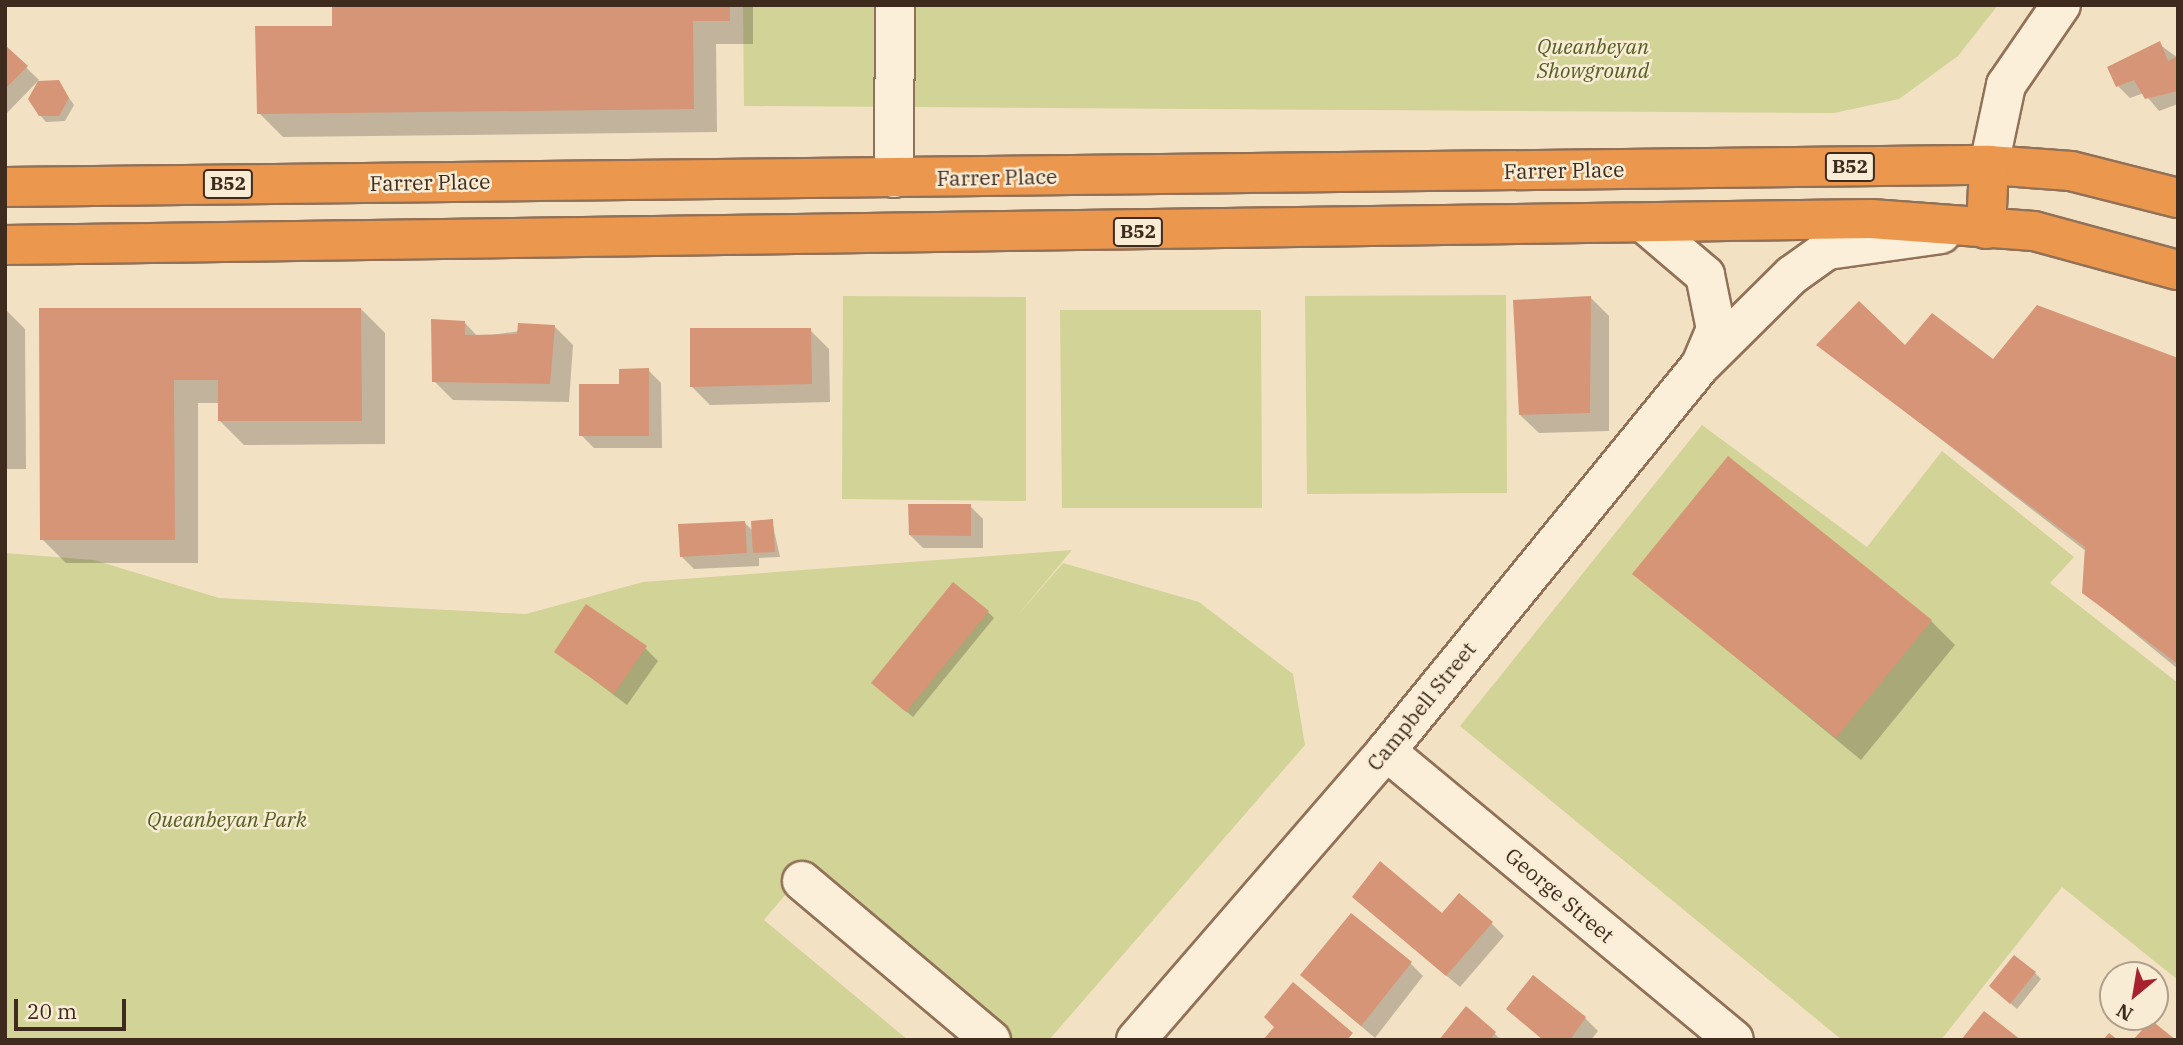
<!DOCTYPE html>
<style>
body{margin:0}
#map{position:relative;width:2183px;height:1045px;overflow:hidden;background:#f3e1c4;font-family:"IBM Plex Serif",serif}
div>[style]{position:absolute}
.green>*{inset:0;background:#d2d397}
.shadow>*{inset:0;background:#0003}
.building>*{inset:0;background:#d59576}
.roads{filter:drop-shadow(2px 0 #917158) drop-shadow(-2px 0 #917158) drop-shadow(0 2px #917158) drop-shadow(0 -2px #917158)}
.minor>*{height:38px;margin:-19px;padding:0 19px;transform-origin:19px;border-radius:19px;background:#fcefd9}
.highway>*{height:38px;margin:-19px;padding:0 19px;transform-origin:19px;border-radius:19px;background:#eb974d}
span{translate:-50% -50%;white-space:nowrap;text-align:center;line-height:1.15;-webkit-text-stroke:5px #f9ecd5;paint-order:stroke}
.shield-label span{padding:2px 5px;background:#f9ecd5;border:2px solid;border-radius:5px;-webkit-text-stroke-width:0}
.shield-label{font-size:19px;color:#3f2b1e;font-weight:700}
.park-label{font-size:21px;color:#545e22;font-style:italic}
.street-label{font-size:21px;color:#3f2b1e}
.frame{position:absolute;inset:0;border:7px solid #3f2b1e;pointer-events:none}
.north{position:absolute;left:2099px;top:961px;width:70px;height:70px;box-sizing:border-box;background:#f9ecd5;border:2px solid #af9f8c;border-radius:50%;rotate:210deg;font-size:19px;font-weight:700;line-height:28px;text-align:center;color:#3f2b1e}
.north::after{content:'';display:block;margin:auto;width:24px;height:32px;background:#a7212e;clip-path:polygon(50% 0,100% 100%,50% 72%,0 100%)}
.scale{position:absolute;left:14px;top:999px;width:112px;height:32px;box-sizing:border-box;border:4px solid #3f2b1e;border-top:0;padding-left:9px;font-size:21px;line-height:24px;white-space:nowrap;color:#3f2b1e;-webkit-text-stroke:5px #f9ecd5;paint-order:stroke}
</style>
<div id="map">
<div class="green">
<i style="clip-path:polygon(743px 5px,1998px 5px,1958px 56px,1899px 99px,1834px 113px,744px 106px)"></i>
<i style="clip-path:polygon(1506px 295px,1507px 493px,1307px 494px,1305px 296px)"></i>
<i style="clip-path:polygon(843px 296px,1026px 297px,1026px 501px,842px 499px)"></i>
<i style="clip-path:polygon(1060px 310px,1261px 310px,1262px 508px,1062px 508px)"></i>
<i style="clip-path:polygon(1702px 425px,1867px 547px,1942px 451px,2074px 557px,2050px 583px,2178px 683px,2178px 980px,2062px 887px,1941px 1040px,1842px 1040px,1460px 726px)"></i>
<i style="clip-path:polygon(1072px 550px,1013px 621px,1063px 563px,1199px 602px,1293px 674px,1305px 745px,1049px 1040px,1005px 1040px,806px 870px,764px 920px,908px 1040px,5px 1040px,5px 553px,94px 560px,219px 598px,526px 614px,643px 582px)"></i>
</div>
<div class="shadow">
<i style="clip-path:polygon(334px 5px,753px 5px,753px 44px,716px 44px,717px 132px,283px 137px,259px 113px,334px 27px)"></i>
<i style="clip-path:polygon(2159px 44px,2178px 58px,2178px 104px,2159px 111px,2144px 93px,2130px 98px,2117px 85px)"></i>
<i style="clip-path:polygon(5px 47px,39px 80px,5px 115px)"></i>
<i style="clip-path:polygon(58px 82px,74px 105px,65px 121px,46px 122px,40px 115px)"></i>
<i style="clip-path:polygon(1590px 297px,1609px 316px,1609px 431px,1539px 433px,1520px 415px)"></i>
<i style="clip-path:polygon(5px 309px,25px 329px,26px 469px,5px 469px)"></i>
<i style="clip-path:polygon(361px 309px,385px 333px,385px 444px,244px 445px,220px 421px,220px 403px,198px 403px,198px 563px,66px 563px,42px 539px,40px 310px)"></i>
<i style="clip-path:polygon(464px 322px,478px 337px,554px 326px,573px 345px,569px 402px,453px 400px,434px 381px)"></i>
<i style="clip-path:polygon(810px 330px,829px 349px,830px 402px,710px 405px,691px 386px)"></i>
<i style="clip-path:polygon(1819px 345px,1994px 361px,2178px 360px,2178px 669px,2084px 592px,2087px 552px)"></i>
<i style="clip-path:polygon(648px 370px,661px 383px,662px 448px,594px 448px,581px 435px,620px 386px)"></i>
<i style="clip-path:polygon(970px 506px,983px 519px,983px 548px,923px 548px,910px 535px)"></i>
<i style="clip-path:polygon(772px 521px,780px 557px,759px 558px,759px 566px,694px 569px,681px 556px,744px 522px,753px 531px)"></i>
<i style="clip-path:polygon(1635px 574px,1931px 621px,1955px 645px,1861px 760px)"></i>
<i style="clip-path:polygon(988px 612px,994px 618px,913px 717px,879px 688px)"></i>
<i style="clip-path:polygon(645px 648px,658px 661px,627px 705px,556px 651px)"></i>
<i style="clip-path:polygon(1367px 909px,1491px 923px,1504px 936px,1460px 987px)"></i>
<i style="clip-path:polygon(1410px 963px,1423px 976px,1375px 1038px,1316px 988px)"></i>
<i style="clip-path:polygon(2035px 973px,2041px 979px,2017px 1009px,1997px 992px)"></i>
<i style="clip-path:polygon(1585px 1018px,1598px 1031px,1591px 1040px,1543px 1040px)"></i>
<i style="clip-path:polygon(1495px 1034px,1501px 1040px,1441px 1040px)"></i>
</div>
<div class="building">
<i style="clip-path:polygon(332px 5px,730px 5px,730px 21px,693px 21px,694px 109px,257px 114px,255px 26px,332px 26px)"></i>
<i style="clip-path:polygon(2160px 41px,2168px 61px,2178px 56px,2178px 91px,2145px 99px,2134px 80px,2116px 87px,2107px 67px)"></i>
<i style="clip-path:polygon(5px 45px,28px 66px,5px 89px)"></i>
<i style="clip-path:polygon(59px 80px,69px 98px,59px 116px,39px 116px,28px 99px,38px 81px)"></i>
<i style="clip-path:polygon(1591px 296px,1590px 413px,1519px 415px,1513px 300px)"></i>
<i style="clip-path:polygon(1859px 301px,1905px 345px,1932px 313px,1993px 359px,2037px 305px,2178px 358px,2178px 664px,2082px 593px,2085px 547px,1816px 345px)"></i>
<i style="clip-path:polygon(39px 308px,361px 308px,362px 421px,218px 421px,218px 380px,174px 380px,175px 540px,40px 540px)"></i>
<i style="clip-path:polygon(431px 319px,465px 321px,465px 335px,517px 334px,518px 323px,555px 325px,550px 384px,432px 382px)"></i>
<i style="clip-path:polygon(690px 328px,811px 328px,812px 384px,690px 387px)"></i>
<i style="clip-path:polygon(649px 368px,649px 436px,579px 436px,579px 384px,619px 384px,619px 369px)"></i>
<i style="clip-path:polygon(1728px 456px,1932px 620px,1836px 738px,1632px 574px)"></i>
<i style="clip-path:polygon(908px 504px,971px 504px,971px 536px,909px 535px)"></i>
<i style="clip-path:polygon(773px 519px,775px 552px,753px 553px,751px 521px)"></i>
<i style="clip-path:polygon(745px 521px,747px 553px,680px 557px,678px 524px)"></i>
<i style="clip-path:polygon(953px 582px,989px 611px,906px 712px,871px 683px)"></i>
<i style="clip-path:polygon(586px 604px,647px 646px,614px 694px,554px 652px)"></i>
<i style="clip-path:polygon(1380px 861px,1442px 913px,1459px 893px,1493px 922px,1446px 976px,1352px 897px)"></i>
<i style="clip-path:polygon(1351px 913px,1412px 962px,1361px 1026px,1300px 975px)"></i>
<i style="clip-path:polygon(2014px 955px,2036px 972px,2010px 1004px,1989px 986px)"></i>
<i style="clip-path:polygon(1533px 975px,1586px 1017px,1570px 1040px,1543px 1040px,1506px 1009px)"></i>
<i style="clip-path:polygon(1293px 982px,1353px 1033px,1347px 1040px,1263px 1040px,1274px 1027px,1264px 1017px)"></i>
<i style="clip-path:polygon(1466px 1006px,1496px 1032px,1490px 1040px,1439px 1040px)"></i>
<i style="clip-path:polygon(1984px 1011px,2021px 1040px,1961px 1040px)"></i>
<i style="clip-path:polygon(2151px 1020px,2176px 1040px,2133px 1040px)"></i>
<i style="clip-path:polygon(2109px 1033px,2118px 1040px,2103px 1040px)"></i>
</div>
<div class="roads">
<div class="minor">
<i style="left:1989px;top:165px;width:82px;rotate:-78deg"></i>
<i style="left:2006px;top:85px;width:97px;rotate:-55.5deg"></i>
<i style="left:894px;top:178px;width:173px;rotate:-89.7deg"></i>
<i style="left:1645px;top:224px;width:79px;rotate:40.4deg"></i>
<i style="left:1705px;top:275px;width:55px;rotate:78.5deg"></i>
<i style="left:1716px;top:329px;width:36px;rotate:113deg"></i>
<i style="left:1386px;top:751px;width:452px;rotate:39.7deg"></i>
<i style="left:802px;top:881px;width:247px;rotate:40.1deg"></i>
<i style="left:1136px;top:1040px;width:382px;rotate:-49.1deg"></i>
<i style="left:1386px;top:751px;width:495px;rotate:-50.8deg"></i>
<i style="left:1699px;top:367px;width:131px;rotate:-44.7deg"></i>
<i style="left:1792px;top:275px;width:43px;rotate:-35.5deg"></i>
<i style="left:1827px;top:250px;width:115px;rotate:-8deg"></i>
</div>
<div class="highway">
<i style="left:5px;top:187px;width:1984px;rotate:-0.64deg"></i>
<i style="left:1989px;top:165px;width:82px;rotate:4.2deg"></i>
<i style="left:2071px;top:171px;width:110px;rotate:14.2deg"></i>
<i style="left:1986px;top:229px;width:64px;rotate:-87.3deg"></i>
<i style="left:5px;top:245px;width:1866px;rotate:-0.8deg"></i>
<i style="left:1871px;top:219px;width:163px;rotate:4.2deg"></i>
<i style="left:2034px;top:231px;width:149px;rotate:15.2deg"></i>
</div>
</div>
<div class="shield-label">
<span style="left:1850px;top:167px">B52</span>
<span style="left:228px;top:184px">B52</span>
<span style="left:1138px;top:232px">B52</span>
</div>
<div class="park-label">
<span style="left:1593px;top:58px">Queanbeyan<br>Showground</span>
<span style="left:227px;top:819px">Queanbeyan Park</span>
</div>
<div class="street-label">
<span style="left:1564px;top:170px;rotate:-1deg">Farrer Place</span>
<span style="left:997px;top:177px;rotate:-1deg">Farrer Place</span>
<span style="left:430px;top:182px;rotate:-1deg">Farrer Place</span>
<span style="left:1421px;top:706px;rotate:-51deg">Campbell Street</span>
<span style="left:1560px;top:895px;rotate:40deg">George Street</span>
</div>
<div class="frame"></div>
<div class="north">N</div>
<div class="scale">20 m</div>
</div>
